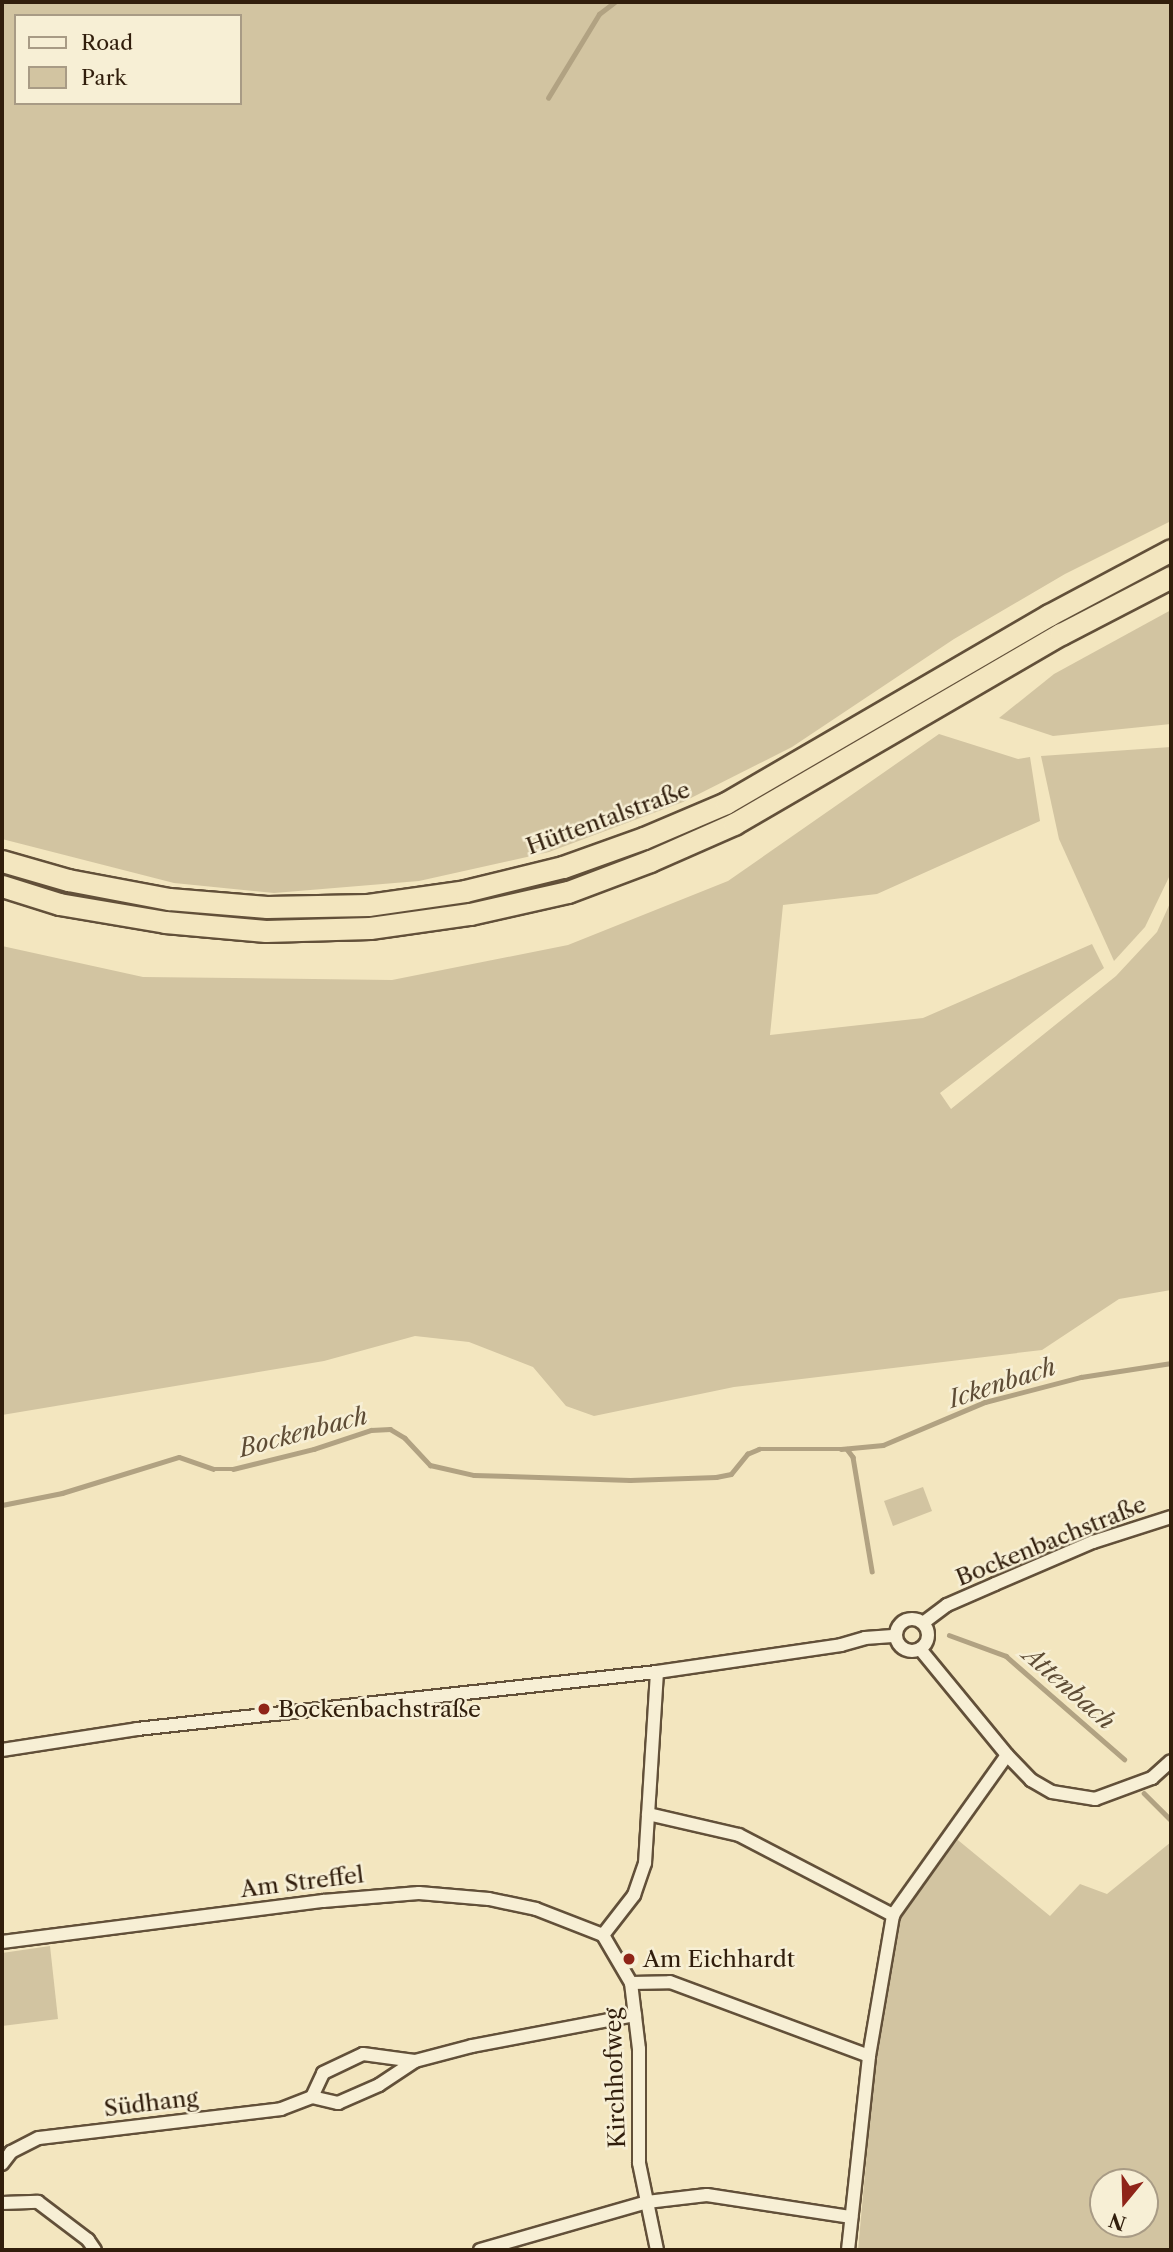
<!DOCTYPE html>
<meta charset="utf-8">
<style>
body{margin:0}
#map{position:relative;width:1173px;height:2252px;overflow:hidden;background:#f3e6bf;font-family:"Libre Caslon Text",serif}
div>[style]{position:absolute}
.green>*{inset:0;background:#d2c4a1}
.stream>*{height:4.5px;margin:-2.25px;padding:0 2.25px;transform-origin:2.25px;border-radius:2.25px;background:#b1a282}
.roads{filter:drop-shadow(2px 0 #625039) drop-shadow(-2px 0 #625039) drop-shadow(0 2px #625039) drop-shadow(0 -2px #625039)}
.street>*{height:12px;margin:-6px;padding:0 6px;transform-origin:6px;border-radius:6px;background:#f7efd5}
.street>.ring{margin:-6px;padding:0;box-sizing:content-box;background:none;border:12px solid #f7efd5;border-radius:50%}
.highway>*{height:21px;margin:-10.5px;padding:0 10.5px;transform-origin:10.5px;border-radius:10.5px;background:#f3e6bf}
.dots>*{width:19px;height:19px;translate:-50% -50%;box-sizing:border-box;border:4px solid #f7efd5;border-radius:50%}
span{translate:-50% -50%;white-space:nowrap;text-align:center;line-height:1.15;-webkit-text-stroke:5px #f7efd5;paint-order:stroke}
.street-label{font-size:23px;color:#311e0c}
.poi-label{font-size:23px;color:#311e0c}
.left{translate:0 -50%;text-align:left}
.water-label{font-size:24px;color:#5e4c35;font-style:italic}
.frame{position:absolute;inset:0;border:4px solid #311e0c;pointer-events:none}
.legend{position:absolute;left:14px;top:14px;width:228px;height:91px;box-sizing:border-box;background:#f7efd5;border:2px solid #a89b85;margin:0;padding:9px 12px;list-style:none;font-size:21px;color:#311e0c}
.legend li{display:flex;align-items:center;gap:14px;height:35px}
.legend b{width:35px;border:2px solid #a89b85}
.north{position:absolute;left:1089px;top:2168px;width:70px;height:70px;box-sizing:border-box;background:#f7efd5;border:2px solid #a89b85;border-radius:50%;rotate:199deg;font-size:19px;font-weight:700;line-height:28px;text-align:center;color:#311e0c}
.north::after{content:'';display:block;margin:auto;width:24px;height:32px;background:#8f2418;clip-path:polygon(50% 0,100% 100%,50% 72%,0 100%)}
</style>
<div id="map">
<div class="green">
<i style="clip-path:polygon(evenodd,2px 2px,1171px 2px,1171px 521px,1065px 574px,954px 639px,792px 747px,683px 802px,549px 852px,419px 881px,274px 893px,174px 883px,2px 839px,2px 2px,16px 16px,240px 16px,240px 103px,16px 103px,16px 16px)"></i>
<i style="clip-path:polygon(1171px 610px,1171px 724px,1053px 736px,999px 718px,1054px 674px)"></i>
<i style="clip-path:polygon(939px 734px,1018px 759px,1030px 757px,1040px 821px,877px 894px,783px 905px,770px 1035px,923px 1018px,1092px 944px,1104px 968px,940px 1093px,951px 1109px,1116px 976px,1157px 932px,1171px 901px,1171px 1290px,1119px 1299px,1042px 1350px,734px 1387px,594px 1416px,566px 1406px,533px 1367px,469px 1342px,415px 1336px,324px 1361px,2px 1415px,2px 946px,143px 977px,392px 980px,568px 945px,728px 881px)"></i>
<i style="clip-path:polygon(1171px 747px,1171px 873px,1145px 927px,1114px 961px,1059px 839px,1041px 756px)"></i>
<i style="clip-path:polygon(923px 1487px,932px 1511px,893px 1526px,884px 1501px)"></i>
<i style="clip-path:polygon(evenodd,953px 1836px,1050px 1916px,1080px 1884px,1107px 1894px,1171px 1842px,1171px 2250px,858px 2250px,876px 2054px,900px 1910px,953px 1836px,1103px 2182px,1145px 2182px,1145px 2224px,1103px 2224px,1103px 2182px)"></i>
<i style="clip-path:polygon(50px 1946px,58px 2019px,2px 2026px,2px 1953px)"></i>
</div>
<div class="stream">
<i style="left:548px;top:98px;width:98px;rotate:-58.7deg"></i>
<i style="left:599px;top:14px;width:20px;rotate:-37deg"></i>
<i style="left:847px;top:1449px;width:10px;rotate:53deg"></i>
<i style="left:853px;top:1457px;width:116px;rotate:80.5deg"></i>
<i style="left:2px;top:1505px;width:61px;rotate:-11.3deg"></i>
<i style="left:62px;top:1493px;width:122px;rotate:-17.1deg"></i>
<i style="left:179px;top:1457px;width:36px;rotate:19deg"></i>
<i style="left:213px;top:1469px;width:20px"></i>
<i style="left:233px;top:1469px;width:83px;rotate:-13.9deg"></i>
<i style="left:314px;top:1449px;width:60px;rotate:-18.4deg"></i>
<i style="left:371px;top:1430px;width:19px;rotate:-3deg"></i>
<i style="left:390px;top:1429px;width:17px;rotate:31deg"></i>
<i style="left:405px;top:1438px;width:37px;rotate:47deg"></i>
<i style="left:430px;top:1465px;width:45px;rotate:12.8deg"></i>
<i style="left:474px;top:1475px;width:156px;rotate:1.8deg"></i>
<i style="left:630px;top:1480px;width:86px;rotate:-2deg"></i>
<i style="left:716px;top:1477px;width:15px;rotate:-11deg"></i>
<i style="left:731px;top:1474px;width:26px;rotate:-51deg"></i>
<i style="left:747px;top:1454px;width:13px;rotate:-23deg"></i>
<i style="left:759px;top:1449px;width:82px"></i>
<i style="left:841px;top:1449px;width:42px;rotate:-5.4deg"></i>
<i style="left:883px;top:1445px;width:111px;rotate:-22.9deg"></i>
<i style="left:985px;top:1402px;width:99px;rotate:-14.6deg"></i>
<i style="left:1081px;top:1377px;width:91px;rotate:-8.8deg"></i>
<i style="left:949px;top:1635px;width:61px;rotate:20.2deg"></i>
<i style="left:1006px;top:1656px;width:157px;rotate:41.1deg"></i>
<i style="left:1144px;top:1793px;width:38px;rotate:45deg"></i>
</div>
<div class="roads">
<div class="street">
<i class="ring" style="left:896px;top:1619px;width:20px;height:20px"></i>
<i style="left:923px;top:1623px;width:30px;rotate:-37deg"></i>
<i style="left:947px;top:1605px;width:52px;rotate:-23.6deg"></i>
<i style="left:995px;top:1584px;width:107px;rotate:-23.2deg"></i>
<i style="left:1093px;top:1542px;width:82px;rotate:-17.8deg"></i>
<i style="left:920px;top:1649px;width:137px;rotate:50.6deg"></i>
<i style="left:1007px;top:1755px;width:35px;rotate:46deg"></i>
<i style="left:1031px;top:1780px;width:24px;rotate:30deg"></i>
<i style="left:1052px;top:1792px;width:44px;rotate:9.2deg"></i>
<i style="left:1095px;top:1799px;width:61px;rotate:-20.2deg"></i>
<i style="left:1152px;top:1778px;width:25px;rotate:-42deg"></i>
<i style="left:2px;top:1750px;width:137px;rotate:-8.8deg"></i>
<i style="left:137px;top:1729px;width:523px;rotate:-6.26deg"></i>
<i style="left:657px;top:1672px;width:186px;rotate:-8.3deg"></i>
<i style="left:841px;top:1645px;width:25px;rotate:-16deg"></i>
<i style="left:865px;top:1638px;width:31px;rotate:-4deg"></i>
<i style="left:648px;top:1814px;width:93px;rotate:13deg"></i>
<i style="left:739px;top:1835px;width:174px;rotate:27.5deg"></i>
<i style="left:2px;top:1942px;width:324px;rotate:-7.3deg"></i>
<i style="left:323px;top:1901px;width:96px;rotate:-4.8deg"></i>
<i style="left:419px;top:1893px;width:70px;rotate:4.9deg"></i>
<i style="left:489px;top:1899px;width:48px;rotate:12deg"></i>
<i style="left:536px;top:1909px;width:72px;rotate:21.2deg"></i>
<i style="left:631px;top:1983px;width:39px;rotate:-1deg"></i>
<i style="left:670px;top:1982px;width:212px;rotate:20.4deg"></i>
<i style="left:312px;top:2097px;width:27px;rotate:13deg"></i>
<i style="left:338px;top:2103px;width:45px;rotate:-23.7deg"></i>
<i style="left:379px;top:2085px;width:43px;rotate:-33.7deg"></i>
<i style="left:2px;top:2164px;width:15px;rotate:-53deg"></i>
<i style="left:11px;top:2152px;width:31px;rotate:-27deg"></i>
<i style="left:39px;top:2138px;width:244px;rotate:-6.8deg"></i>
<i style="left:281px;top:2109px;width:33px;rotate:-21deg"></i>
<i style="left:312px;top:2097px;width:26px;rotate:-65deg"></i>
<i style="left:323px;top:2073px;width:44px;rotate:-25.4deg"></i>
<i style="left:363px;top:2054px;width:52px;rotate:7.7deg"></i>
<i style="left:415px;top:2061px;width:59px;rotate:-14.7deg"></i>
<i style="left:472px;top:2046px;width:166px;rotate:-10.8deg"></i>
<i style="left:2px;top:2203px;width:36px;rotate:-2deg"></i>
<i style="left:38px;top:2202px;width:63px;rotate:37.2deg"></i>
<i style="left:88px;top:2240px;width:12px;rotate:55deg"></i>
<i style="left:480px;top:2250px;width:174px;rotate:-16deg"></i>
<i style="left:647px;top:2202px;width:60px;rotate:-6.7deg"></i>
<i style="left:707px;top:2195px;width:146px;rotate:8.7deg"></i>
<i style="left:657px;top:2250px;width:89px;rotate:-101.7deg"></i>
<i style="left:639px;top:2163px;width:114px;rotate:-90deg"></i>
<i style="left:639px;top:2049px;width:66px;rotate:-96.9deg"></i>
<i style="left:631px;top:1983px;width:56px;rotate:-120.3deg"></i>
<i style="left:603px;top:1935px;width:51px;rotate:-52.2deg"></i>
<i style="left:634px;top:1895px;width:34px;rotate:-71deg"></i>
<i style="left:645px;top:1863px;width:191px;rotate:-86.4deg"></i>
<i style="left:848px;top:2250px;width:195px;rotate:-83.8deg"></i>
<i style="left:869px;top:2056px;width:143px;rotate:-80.3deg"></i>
<i style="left:893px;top:1915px;width:196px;rotate:-54.5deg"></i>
</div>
<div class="highway">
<i style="left:2px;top:861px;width:69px;rotate:16.1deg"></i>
<i style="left:68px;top:880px;width:103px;rotate:10.7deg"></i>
<i style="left:169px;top:899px;width:98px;rotate:4.7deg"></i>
<i style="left:267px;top:907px;width:101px;rotate:-1.1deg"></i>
<i style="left:368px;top:905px;width:98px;rotate:-8.2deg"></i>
<i style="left:465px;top:891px;width:101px;rotate:-13.8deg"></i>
<i style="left:563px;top:867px;width:86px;rotate:-19.7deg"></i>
<i style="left:644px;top:838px;width:89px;rotate:-23.1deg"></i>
<i style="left:726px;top:803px;width:374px;rotate:-30.2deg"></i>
<i style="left:1049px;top:615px;width:138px;rotate:-28deg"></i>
<i style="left:2px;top:886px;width:60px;rotate:17.5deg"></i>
<i style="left:59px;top:904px;width:108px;rotate:9.6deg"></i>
<i style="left:165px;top:922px;width:101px;rotate:5.1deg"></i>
<i style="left:266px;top:931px;width:104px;rotate:-1.7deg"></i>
<i style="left:370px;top:928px;width:101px;rotate:-8deg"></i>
<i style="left:470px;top:914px;width:100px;rotate:-12.7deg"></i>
<i style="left:568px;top:892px;width:88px;rotate:-20.7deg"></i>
<i style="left:650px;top:861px;width:92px;rotate:-23.8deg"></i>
<i style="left:734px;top:824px;width:378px;rotate:-30.2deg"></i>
<i style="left:1061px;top:634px;width:124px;rotate:-27.4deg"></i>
</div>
</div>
<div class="dots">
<i style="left:264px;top:1709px;background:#8f2418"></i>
<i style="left:629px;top:1959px;background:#8f2418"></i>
</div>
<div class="street-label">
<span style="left:608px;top:818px;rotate:-20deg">Hüttentalstraße</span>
<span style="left:1051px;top:1541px;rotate:-22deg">Bockenbachstraße</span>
<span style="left:302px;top:1882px;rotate:-7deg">Am Streffel</span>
<span style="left:615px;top:2078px;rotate:-92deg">Kirchhofweg</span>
<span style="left:151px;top:2103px;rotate:-7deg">Südhang</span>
</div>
<div class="poi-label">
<span class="left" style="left:278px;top:1709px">Bockenbachstraße</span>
<span class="left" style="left:643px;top:1959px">Am Eichhardt</span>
</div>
<div class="water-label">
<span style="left:1002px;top:1383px;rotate:-18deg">Ickenbach</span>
<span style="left:303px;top:1432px;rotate:-15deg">Bockenbach</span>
<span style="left:1069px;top:1688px;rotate:41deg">Attenbach</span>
</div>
<div class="frame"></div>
<ul class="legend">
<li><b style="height:9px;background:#f7efd5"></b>Road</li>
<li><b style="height:19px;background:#d2c4a1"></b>Park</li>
</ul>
<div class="north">N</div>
</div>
